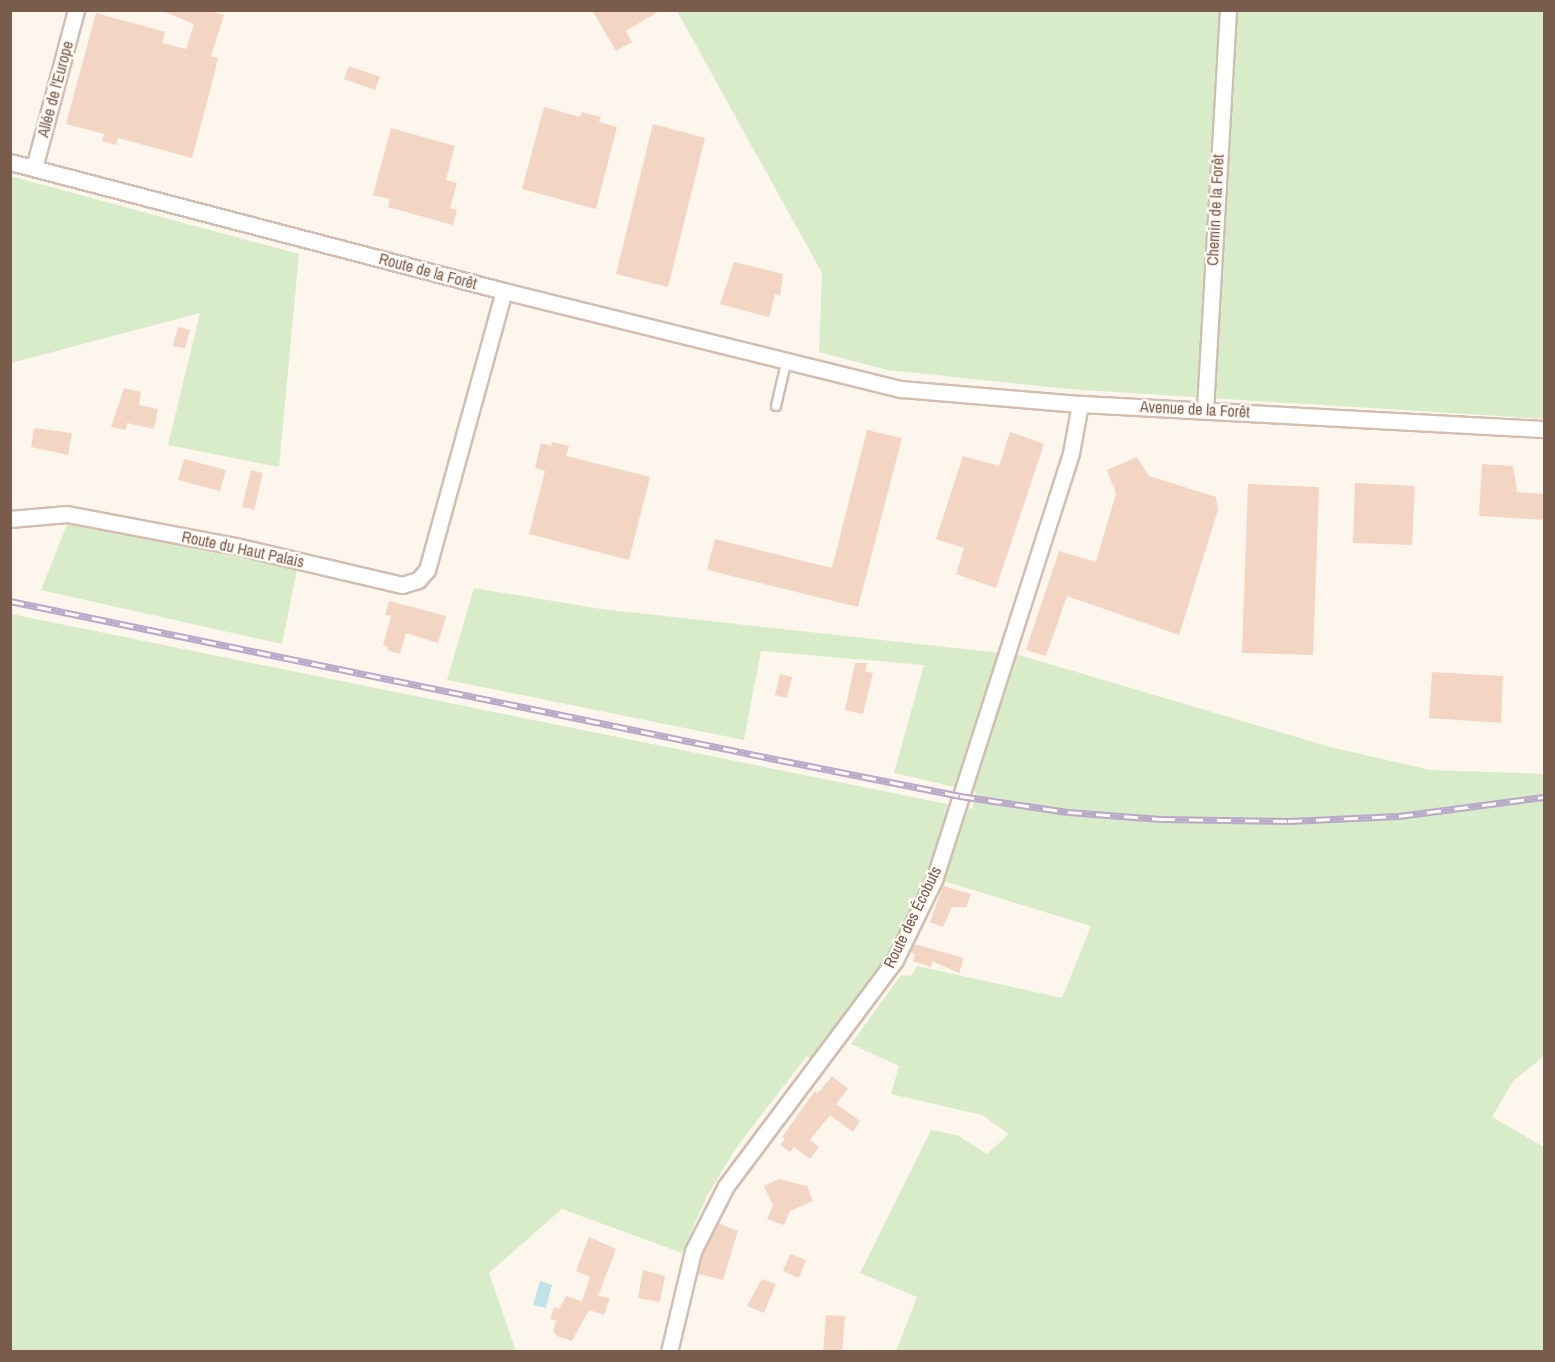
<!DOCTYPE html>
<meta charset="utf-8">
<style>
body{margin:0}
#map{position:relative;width:1555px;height:1362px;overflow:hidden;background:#fdf6ec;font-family:"Archivo Narrow",sans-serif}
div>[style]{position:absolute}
.green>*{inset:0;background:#d8ecc9}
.water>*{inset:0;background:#bfe3e8}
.building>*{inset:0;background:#f3d5c3}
.roads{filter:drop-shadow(2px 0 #d1beb0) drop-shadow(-2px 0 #d1beb0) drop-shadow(0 2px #d1beb0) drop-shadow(0 -2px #d1beb0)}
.service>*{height:8px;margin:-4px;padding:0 4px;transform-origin:4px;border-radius:4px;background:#fff}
.minor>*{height:15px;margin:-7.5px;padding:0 7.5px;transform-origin:7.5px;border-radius:7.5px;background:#fff}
.rail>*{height:7px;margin-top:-3.5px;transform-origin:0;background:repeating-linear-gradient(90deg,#fffaf3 0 14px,#b9a8c9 0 28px);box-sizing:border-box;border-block:2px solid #b9a8c9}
span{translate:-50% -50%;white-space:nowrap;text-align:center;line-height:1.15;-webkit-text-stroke:4.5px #fffaf3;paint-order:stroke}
.street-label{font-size:16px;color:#7a5c4d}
.frame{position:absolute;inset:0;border:12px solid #7a5c4d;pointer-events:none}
</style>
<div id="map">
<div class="green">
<i style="clip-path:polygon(677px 11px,1544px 11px,1544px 419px,1067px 389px,887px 370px,819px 352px,822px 273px)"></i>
<i style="clip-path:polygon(10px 176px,299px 254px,279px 467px,168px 445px,200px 313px,11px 363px)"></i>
<i style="clip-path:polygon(68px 522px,297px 570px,282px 644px,41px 590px)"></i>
<i style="clip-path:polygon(474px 588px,601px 609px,1019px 655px,1330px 747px,1430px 770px,1544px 774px,1544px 1056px,1513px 1081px,1492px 1117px,1544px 1147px,1544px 1351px,896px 1351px,917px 1297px,860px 1273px,931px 1130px,957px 1135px,987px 1154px,1009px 1134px,982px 1115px,891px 1094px,899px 1066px,851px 1044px,901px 975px,911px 976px,917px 966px,1062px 998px,1091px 926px,927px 876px,903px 931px,867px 987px,810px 1059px,807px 1056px,736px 1148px,707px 1196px,682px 1253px,562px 1209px,489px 1273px,516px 1351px,11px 1352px,11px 614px,972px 809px,976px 792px,894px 773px,924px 665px,761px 651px,744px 740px,447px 680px)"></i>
</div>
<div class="water">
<i style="clip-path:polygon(540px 1281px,552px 1285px,546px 1308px,533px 1305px)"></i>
</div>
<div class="building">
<i style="clip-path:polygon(160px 10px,209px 10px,224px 15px,211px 56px,218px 58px,215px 72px,192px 158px,118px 138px,116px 145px,102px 141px,104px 134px,66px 124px,96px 13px,165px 32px,162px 43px,186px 49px,194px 24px)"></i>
<i style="clip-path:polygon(592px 10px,661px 10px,626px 31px,632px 42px,616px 51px)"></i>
<i style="clip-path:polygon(349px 66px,380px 77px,375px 90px,344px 79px)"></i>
<i style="clip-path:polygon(544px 107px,580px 117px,582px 112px,601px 117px,599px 122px,617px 127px,596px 209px,522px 189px)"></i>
<i style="clip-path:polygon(653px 124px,705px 138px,668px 287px,616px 274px)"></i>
<i style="clip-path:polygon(391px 128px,455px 146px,446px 180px,457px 183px,450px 208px,457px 210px,453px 225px,388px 207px,390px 199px,373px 195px)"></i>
<i style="clip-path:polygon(734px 262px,783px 274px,780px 296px,775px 294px,769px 317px,720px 304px)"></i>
<i style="clip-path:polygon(178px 327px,190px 330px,185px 348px,173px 346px)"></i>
<i style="clip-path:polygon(124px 388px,141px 392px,139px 405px,158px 409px,154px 429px,127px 423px,126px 430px,111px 427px)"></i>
<i style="clip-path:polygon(34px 428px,72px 433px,68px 455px,31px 447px)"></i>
<i style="clip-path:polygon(867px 430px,902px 438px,858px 607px,707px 570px,715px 539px,832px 568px)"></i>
<i style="clip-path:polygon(1010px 432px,1044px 444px,996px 588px,956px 574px,964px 548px,936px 539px,963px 456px,999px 466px)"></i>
<i style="clip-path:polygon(552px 442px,569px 446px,566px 456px,650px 477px,629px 560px,529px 534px,545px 471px,535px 468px,541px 443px,551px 446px)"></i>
<i style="clip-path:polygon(1137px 457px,1149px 476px,1216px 497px,1218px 510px,1179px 635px,1067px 596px,1046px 656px,1026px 650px,1059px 551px,1096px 562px,1116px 493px,1107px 470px)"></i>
<i style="clip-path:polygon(184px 459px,226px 470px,220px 491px,178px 480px)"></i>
<i style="clip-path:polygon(1482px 464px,1513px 466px,1517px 492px,1545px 494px,1545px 520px,1479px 516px)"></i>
<i style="clip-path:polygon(251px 470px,263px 473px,254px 510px,242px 507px)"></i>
<i style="clip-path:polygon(1355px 483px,1415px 486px,1412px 545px,1353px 543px)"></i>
<i style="clip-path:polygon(1248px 484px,1319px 487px,1313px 655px,1242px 653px)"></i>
<i style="clip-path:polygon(389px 601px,446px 616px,438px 643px,406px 633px,400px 654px,387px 650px,388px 647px,383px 645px,391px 616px,385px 615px)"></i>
<i style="clip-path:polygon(855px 663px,867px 663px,865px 671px,873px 673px,863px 714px,845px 710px)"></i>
<i style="clip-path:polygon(1432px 672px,1503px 676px,1501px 723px,1429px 718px)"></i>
<i style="clip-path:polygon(780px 674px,792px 677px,787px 698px,775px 695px)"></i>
<i style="clip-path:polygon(943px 886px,971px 894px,966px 907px,952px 907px,943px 927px,930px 922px)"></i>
<i style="clip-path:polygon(914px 944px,964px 958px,959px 973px,932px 961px,931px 967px,913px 961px,915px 954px,910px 952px)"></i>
<i style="clip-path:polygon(832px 1076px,848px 1089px,836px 1104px,860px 1121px,853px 1132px,830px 1115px,810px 1140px,819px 1147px,810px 1159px,794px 1147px,790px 1152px,780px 1145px,785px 1139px,782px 1137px,815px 1091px,818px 1093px)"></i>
<i style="clip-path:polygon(779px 1179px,807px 1186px,813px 1201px,790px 1211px,784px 1225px,767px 1219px,773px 1205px,764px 1186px)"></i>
<i style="clip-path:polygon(718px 1223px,738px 1231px,723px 1280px,698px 1274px,702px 1254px)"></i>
<i style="clip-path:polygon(589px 1237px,616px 1249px,598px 1296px,610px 1298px,604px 1315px,589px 1310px,572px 1341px,557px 1336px,553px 1331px,556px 1321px,550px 1319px,554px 1307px,559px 1309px,566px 1296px,582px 1301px,590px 1277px,576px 1271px)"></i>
<i style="clip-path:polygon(790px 1254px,806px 1260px,799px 1278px,783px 1271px)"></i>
<i style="clip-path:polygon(643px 1270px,665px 1276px,660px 1302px,638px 1298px)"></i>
<i style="clip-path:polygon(762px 1279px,776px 1284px,764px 1313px,747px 1306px)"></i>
<i style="clip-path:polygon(826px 1315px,845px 1316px,842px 1352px,823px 1352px)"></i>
</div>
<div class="roads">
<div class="service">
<i style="left:776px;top:406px;width:44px;rotate:-76.9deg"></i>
</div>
<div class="minor">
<i style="left:10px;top:162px;width:511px;rotate:14.64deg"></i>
<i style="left:504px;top:291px;width:409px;rotate:13.9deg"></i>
<i style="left:901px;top:389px;width:180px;rotate:4.8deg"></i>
<i style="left:1080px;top:404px;width:465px;rotate:3.1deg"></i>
<i style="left:34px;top:168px;width:163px;rotate:-75.1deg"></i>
<i style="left:1205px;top:409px;width:400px;rotate:-86.7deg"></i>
<i style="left:10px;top:519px;width:57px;rotate:-5deg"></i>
<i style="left:67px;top:514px;width:176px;rotate:10.8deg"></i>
<i style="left:240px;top:547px;width:166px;rotate:13.2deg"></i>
<i style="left:402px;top:585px;width:17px;rotate:-17deg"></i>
<i style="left:418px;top:580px;width:13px;rotate:-48deg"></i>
<i style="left:427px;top:570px;width:289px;rotate:-74.6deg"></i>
<i style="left:669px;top:1352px;width:104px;rotate:-76.6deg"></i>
<i style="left:693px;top:1251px;width:73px;rotate:-63.1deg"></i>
<i style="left:726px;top:1186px;width:282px;rotate:-53.2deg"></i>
<i style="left:895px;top:960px;width:89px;rotate:-64deg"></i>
<i style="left:934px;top:880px;width:448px;rotate:-72.2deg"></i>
<i style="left:1071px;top:453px;width:50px;rotate:-79.6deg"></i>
</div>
</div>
<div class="rail">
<i style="left:10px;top:601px;width:786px;rotate:11.67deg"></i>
<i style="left:780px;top:760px;width:184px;rotate:11.3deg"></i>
<i style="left:960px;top:796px;width:109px;rotate:8.4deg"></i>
<i style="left:1068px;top:812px;width:93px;rotate:4.3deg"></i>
<i style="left:1161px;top:819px;width:127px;rotate:0.9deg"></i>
<i style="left:1288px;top:821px;width:111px;rotate:-2.6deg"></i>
<i style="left:1399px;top:816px;width:146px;rotate:-7.5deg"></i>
</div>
<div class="street-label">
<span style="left:55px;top:89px;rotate:-75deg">Allée de l'Europe</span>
<span style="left:1215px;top:210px;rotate:-87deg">Chemin de la Forêt</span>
<span style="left:428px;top:271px;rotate:15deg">Route de la Forêt</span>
<span style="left:1195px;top:409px;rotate:3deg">Avenue de la Forêt</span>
<span style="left:243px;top:549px;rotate:12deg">Route du Haut Palais</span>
<span style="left:912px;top:917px;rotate:-64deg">Route des Écobuts</span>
</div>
<div class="frame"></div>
</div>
